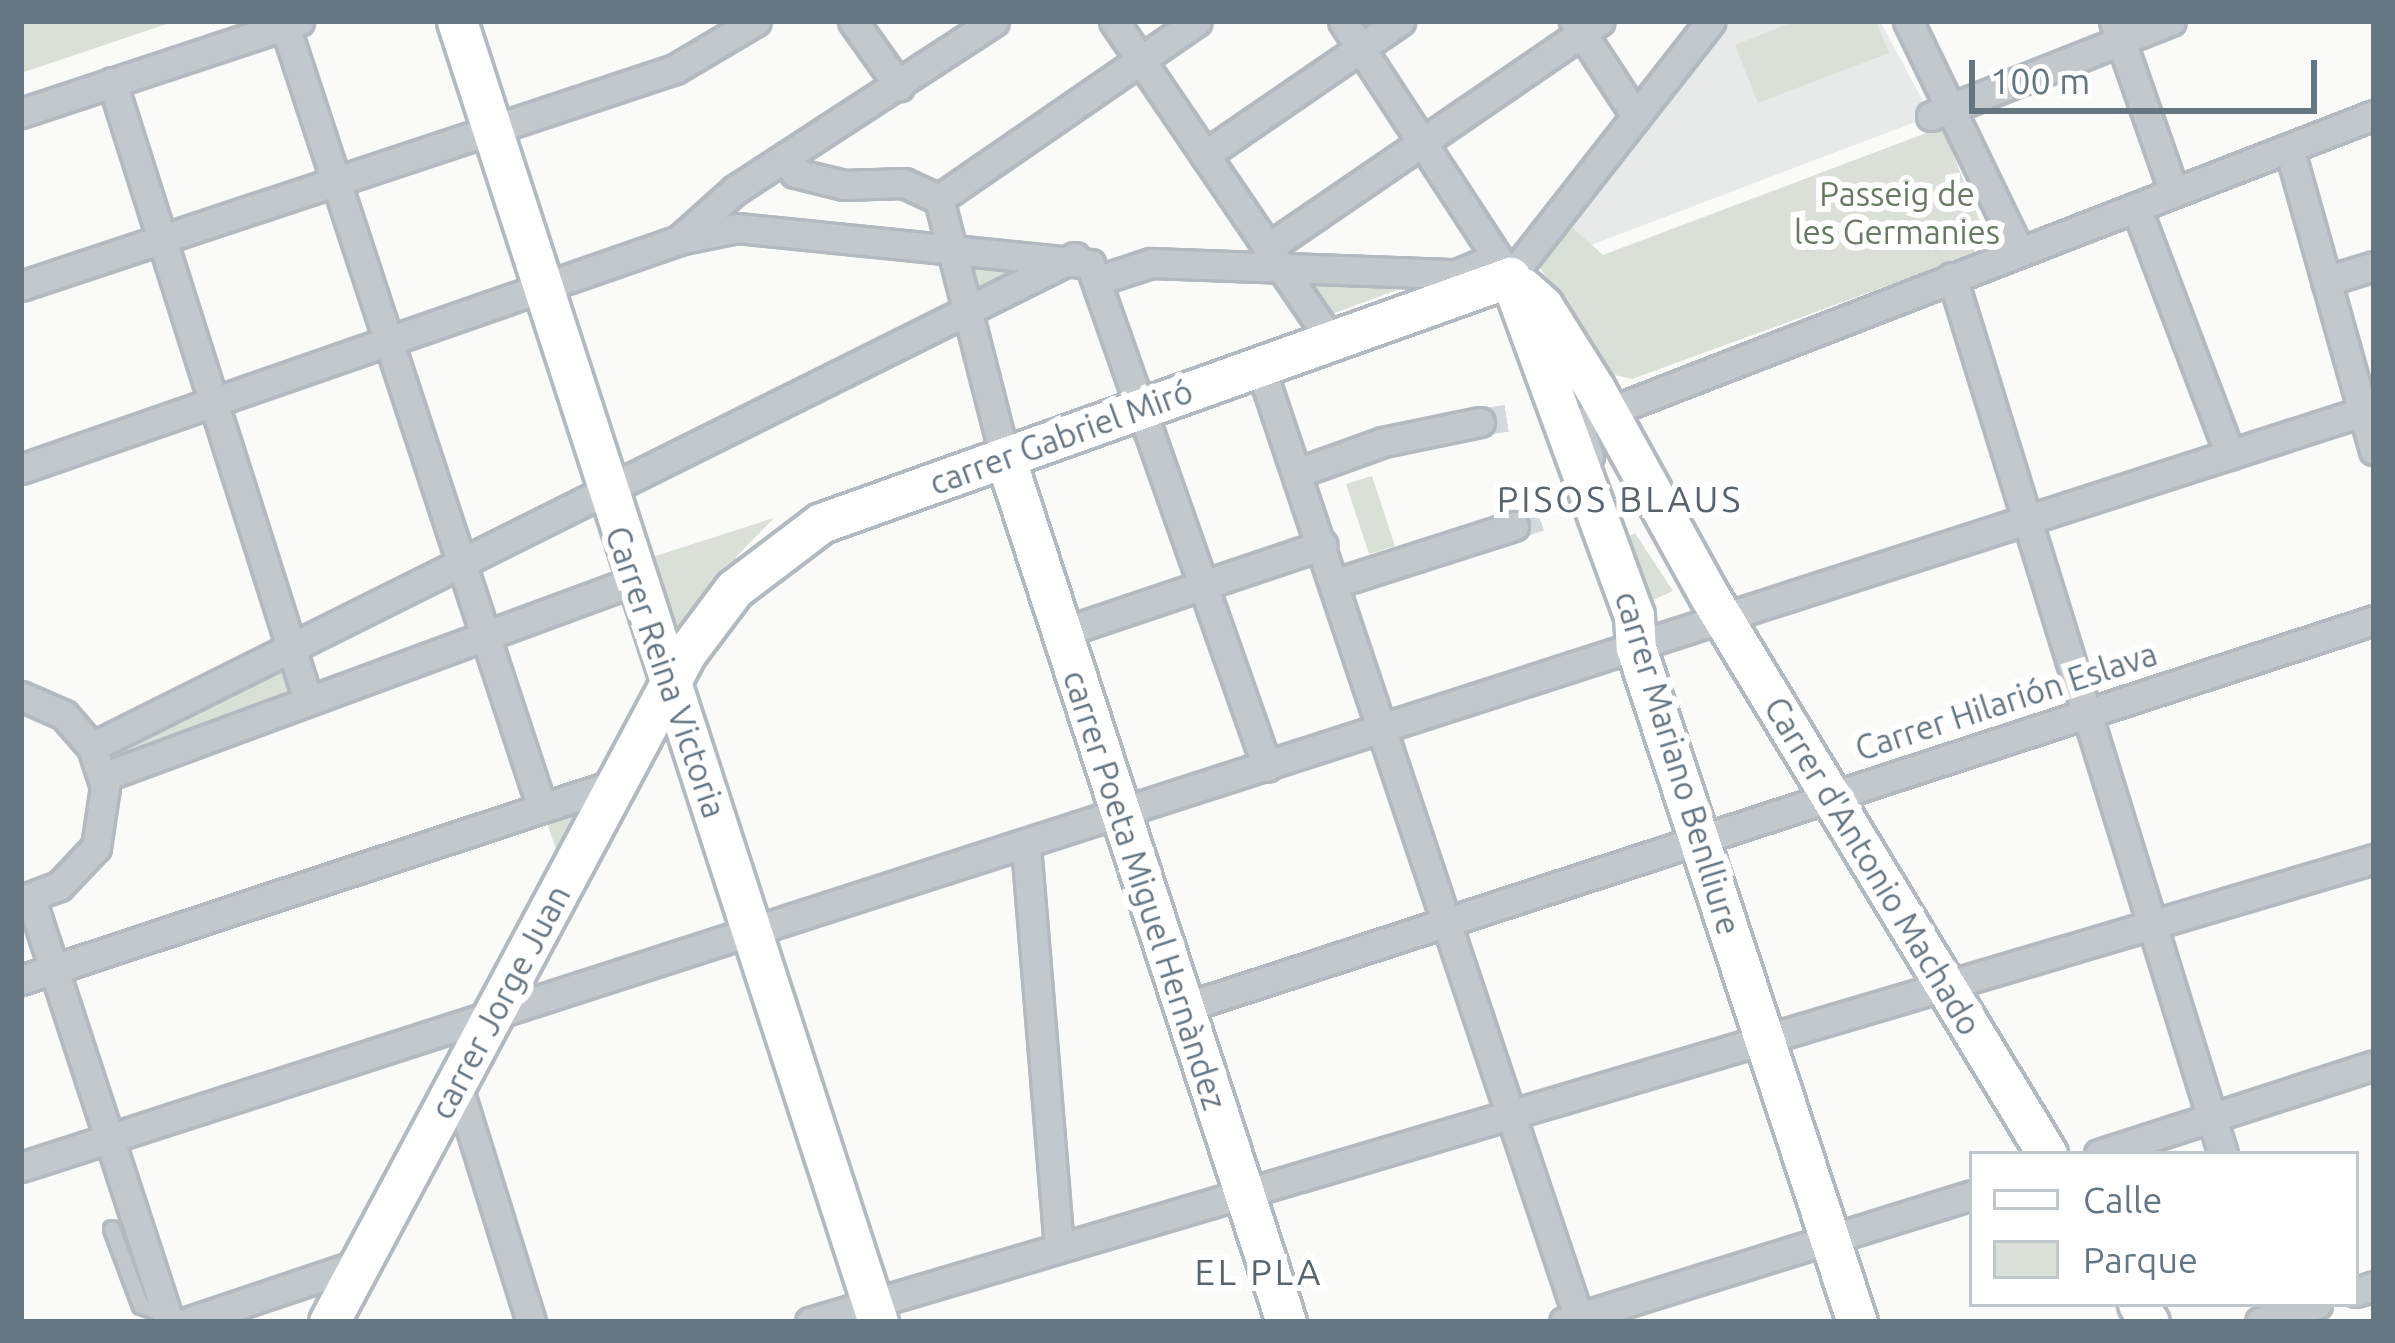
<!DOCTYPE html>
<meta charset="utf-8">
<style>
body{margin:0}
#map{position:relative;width:2395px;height:1343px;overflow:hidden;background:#fafaf8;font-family:Ubuntu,sans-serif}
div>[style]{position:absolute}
.built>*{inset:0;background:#e8e9e9}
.green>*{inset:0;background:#dadfd7}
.street-tunnel>*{height:27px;margin-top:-13.5px;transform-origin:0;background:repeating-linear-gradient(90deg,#d5d9db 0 27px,transparent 0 41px)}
.roads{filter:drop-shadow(3px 0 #b3babf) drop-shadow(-3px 0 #b3babf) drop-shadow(0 3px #b3babf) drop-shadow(0 -3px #b3babf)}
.lane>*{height:14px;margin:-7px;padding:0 7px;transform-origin:7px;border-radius:7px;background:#c3c8cc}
.street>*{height:27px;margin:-13.5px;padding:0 13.5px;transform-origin:13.5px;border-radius:13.5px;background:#c3c8cc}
.secondary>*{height:39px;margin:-19.5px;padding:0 19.5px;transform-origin:19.5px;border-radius:19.5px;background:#fff}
span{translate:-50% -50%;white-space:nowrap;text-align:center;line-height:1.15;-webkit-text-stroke:12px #fff;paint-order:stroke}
.park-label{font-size:33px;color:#687a64}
.street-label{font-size:33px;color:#657683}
.neighbourhood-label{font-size:36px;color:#57646e;letter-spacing:3px}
.frame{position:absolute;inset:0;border:24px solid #657683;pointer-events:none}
.legend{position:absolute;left:1969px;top:1151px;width:390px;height:156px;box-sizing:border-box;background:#fff;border:3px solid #c1c8cd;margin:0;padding:15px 21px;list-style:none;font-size:36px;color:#657683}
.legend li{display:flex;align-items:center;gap:24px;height:60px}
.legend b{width:60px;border:3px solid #c1c8cd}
.scale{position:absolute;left:1969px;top:60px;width:348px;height:54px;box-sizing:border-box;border:6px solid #657683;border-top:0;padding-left:15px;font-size:36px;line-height:42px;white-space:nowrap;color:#657683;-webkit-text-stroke:9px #fff;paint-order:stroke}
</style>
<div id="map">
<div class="built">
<i style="clip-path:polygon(1730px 21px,1880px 21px,1931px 116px,1591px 245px,1570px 225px)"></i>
</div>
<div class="green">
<i style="clip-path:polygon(21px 21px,176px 21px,21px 73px)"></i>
<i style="clip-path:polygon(1796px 21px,1876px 21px,1889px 53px,1758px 103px,1735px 45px)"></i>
<i style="clip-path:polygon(1942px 127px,1981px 224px,1974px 254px,1632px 379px,1610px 374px,1539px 266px,1570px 225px,1603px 255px)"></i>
<i style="clip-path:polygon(945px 265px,1032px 270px,955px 308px)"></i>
<i style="clip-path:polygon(1306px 273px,1413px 284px,1332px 314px)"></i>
<i style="clip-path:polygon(1372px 476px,1395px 546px,1369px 554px,1346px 484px)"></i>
<i style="clip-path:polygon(774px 518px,738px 555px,674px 646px,643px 560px)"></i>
<i style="clip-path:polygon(1635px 533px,1673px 591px,1653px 600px,1626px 538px)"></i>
<i style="clip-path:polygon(281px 669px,300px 721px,110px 786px,98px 751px)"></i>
<i style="clip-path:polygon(618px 783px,566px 879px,542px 808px)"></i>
</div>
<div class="street-tunnel">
<i style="left:1480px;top:422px;width:36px;rotate:-9deg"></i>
<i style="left:1514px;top:526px;width:36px;rotate:-19deg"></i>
</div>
<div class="roads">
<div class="lane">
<i style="left:112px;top:1229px;width:82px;rotate:69.4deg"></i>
<i style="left:141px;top:1306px;width:28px;rotate:19deg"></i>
</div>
<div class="street">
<i style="left:853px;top:21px;width:80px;rotate:54.7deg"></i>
<i style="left:1114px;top:21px;width:386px;rotate:55.8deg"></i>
<i style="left:1343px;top:21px;width:306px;rotate:56.9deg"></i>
<i style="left:1574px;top:21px;width:113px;rotate:56.9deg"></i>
<i style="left:1908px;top:21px;width:255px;rotate:64.2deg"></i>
<i style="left:2114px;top:21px;width:181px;rotate:70.7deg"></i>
<i style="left:285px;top:26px;width:823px;rotate:71.81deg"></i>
<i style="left:112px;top:82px;width:645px;rotate:72.41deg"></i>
<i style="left:21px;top:113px;width:293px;rotate:-18.3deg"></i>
<i style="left:1931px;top:116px;width:258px;rotate:-21.6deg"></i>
<i style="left:2289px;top:148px;width:314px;rotate:74.3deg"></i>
<i style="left:1205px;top:155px;width:237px;rotate:-34.5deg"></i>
<i style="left:786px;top:157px;width:18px;rotate:61deg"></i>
<i style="left:795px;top:173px;width:50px;rotate:13.8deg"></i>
<i style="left:844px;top:185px;width:60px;rotate:-1.9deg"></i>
<i style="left:904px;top:183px;width:38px;rotate:25deg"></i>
<i style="left:939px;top:199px;width:313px;rotate:-34.6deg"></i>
<i style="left:939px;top:199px;width:266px;rotate:75.7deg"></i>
<i style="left:2136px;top:207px;width:265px;rotate:69.2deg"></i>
<i style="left:683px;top:239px;width:55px;rotate:-11.5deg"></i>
<i style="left:737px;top:228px;width:355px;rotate:5.8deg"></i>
<i style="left:1090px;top:264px;width:533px;rotate:70.61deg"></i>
<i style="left:1268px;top:248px;width:402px;rotate:-34.4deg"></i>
<i style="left:1510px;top:277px;width:325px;rotate:-51.9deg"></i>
<i style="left:1952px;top:277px;width:918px;rotate:72.83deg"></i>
<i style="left:1102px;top:279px;width:52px;rotate:-18.1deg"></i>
<i style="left:1151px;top:263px;width:306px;rotate:2.1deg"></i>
<i style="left:1457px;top:274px;width:26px;rotate:-23deg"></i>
<i style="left:2326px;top:281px;width:50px;rotate:-17.4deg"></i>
<i style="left:21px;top:286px;width:689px;rotate:-18.36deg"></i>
<i style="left:675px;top:69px;width:94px;rotate:-30.7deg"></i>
<i style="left:1260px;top:366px;width:1008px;rotate:71.49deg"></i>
<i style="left:1589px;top:456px;width:27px;rotate:-110deg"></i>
<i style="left:1580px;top:431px;width:14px;rotate:-54deg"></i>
<i style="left:1588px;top:420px;width:843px;rotate:-21.21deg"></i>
<i style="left:21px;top:469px;width:697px;rotate:-19.19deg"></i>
<i style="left:679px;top:240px;width:75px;rotate:-41.8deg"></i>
<i style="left:735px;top:190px;width:309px;rotate:-33.1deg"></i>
<i style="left:1297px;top:473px;width:91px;rotate:-19.8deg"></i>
<i style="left:1383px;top:442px;width:99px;rotate:-11.7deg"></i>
<i style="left:1336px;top:583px;width:187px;rotate:-17.8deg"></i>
<i style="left:1061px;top:633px;width:276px;rotate:-18.6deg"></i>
<i style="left:21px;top:696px;width:47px;rotate:23.8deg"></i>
<i style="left:64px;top:715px;width:43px;rotate:48.8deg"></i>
<i style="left:92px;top:747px;width:42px;rotate:72deg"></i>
<i style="left:105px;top:787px;width:61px;rotate:98.5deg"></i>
<i style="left:96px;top:847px;width:54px;rotate:133.5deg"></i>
<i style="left:59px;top:886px;width:40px;rotate:159.8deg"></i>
<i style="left:92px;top:747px;width:1098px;rotate:-26.5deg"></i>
<i style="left:103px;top:777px;width:566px;rotate:-20.26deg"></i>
<i style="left:1026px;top:846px;width:402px;rotate:85.3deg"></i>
<i style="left:31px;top:899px;width:445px;rotate:71.9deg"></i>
<i style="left:21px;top:980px;width:629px;rotate:-18.26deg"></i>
<i style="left:1183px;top:1008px;width:1253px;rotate:-18.04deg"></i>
<i style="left:456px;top:1081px;width:252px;rotate:72.7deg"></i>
<i style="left:2099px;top:1154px;width:289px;rotate:-17.9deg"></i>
<i style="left:21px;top:1167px;width:2472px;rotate:-17.88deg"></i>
<i style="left:2356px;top:1292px;width:19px;rotate:-18deg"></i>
<i style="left:187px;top:1322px;width:182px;rotate:-18.6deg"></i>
<i style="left:810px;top:1322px;width:1631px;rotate:-16.49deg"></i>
<i style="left:1564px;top:1322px;width:427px;rotate:-17.3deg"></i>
<i style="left:2260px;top:1322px;width:60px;rotate:-17.5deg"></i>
</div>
<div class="secondary">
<i style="left:457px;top:21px;width:1367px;rotate:72.07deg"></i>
<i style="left:1510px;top:277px;width:360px;rotate:69.9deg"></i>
<i style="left:1634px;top:615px;width:33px;rotate:87deg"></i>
<i style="left:1636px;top:648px;width:709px;rotate:71.85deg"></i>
<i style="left:1523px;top:288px;width:27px;rotate:42deg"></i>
<i style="left:1543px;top:306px;width:98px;rotate:57.9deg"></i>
<i style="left:1595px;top:389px;width:238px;rotate:61.1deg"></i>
<i style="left:1710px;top:597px;width:651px;rotate:58.82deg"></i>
<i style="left:1005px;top:457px;width:909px;rotate:72deg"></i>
<i style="left:2138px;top:1304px;width:21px;rotate:59deg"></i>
<i style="left:329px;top:1322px;width:758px;rotate:-61.91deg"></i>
<i style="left:686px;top:653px;width:80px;rotate:-53.1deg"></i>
<i style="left:734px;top:589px;width:109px;rotate:-37.2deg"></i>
<i style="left:821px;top:523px;width:732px;rotate:-19.65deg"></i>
</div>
</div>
<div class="park-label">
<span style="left:1897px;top:213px">Passeig de<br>les Germanies</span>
</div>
<div class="street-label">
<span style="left:1061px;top:437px;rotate:-20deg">carrer Gabriel Miró</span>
<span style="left:666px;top:672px;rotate:71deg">Carrer Reina Victoria</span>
<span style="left:2006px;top:701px;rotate:-18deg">Carrer Hilarión Eslava</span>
<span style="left:1678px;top:763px;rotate:73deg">carrer Mariano Benlliure</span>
<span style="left:1873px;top:866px;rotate:59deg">Carrer d'Antonio Machado</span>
<span style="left:1145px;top:890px;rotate:72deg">carrer Poeta Miguel Hernàndez</span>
<span style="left:500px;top:1002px;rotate:-62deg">carrer Jorge Juan</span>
</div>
<div class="neighbourhood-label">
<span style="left:1620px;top:499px">PISOS BLAUS</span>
<span style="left:1259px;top:1272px">EL PLA</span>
</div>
<div class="frame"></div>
<ul class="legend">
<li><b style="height:15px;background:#fff"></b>Calle</li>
<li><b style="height:33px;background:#dadfd7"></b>Parque</li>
</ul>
<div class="scale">100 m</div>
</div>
